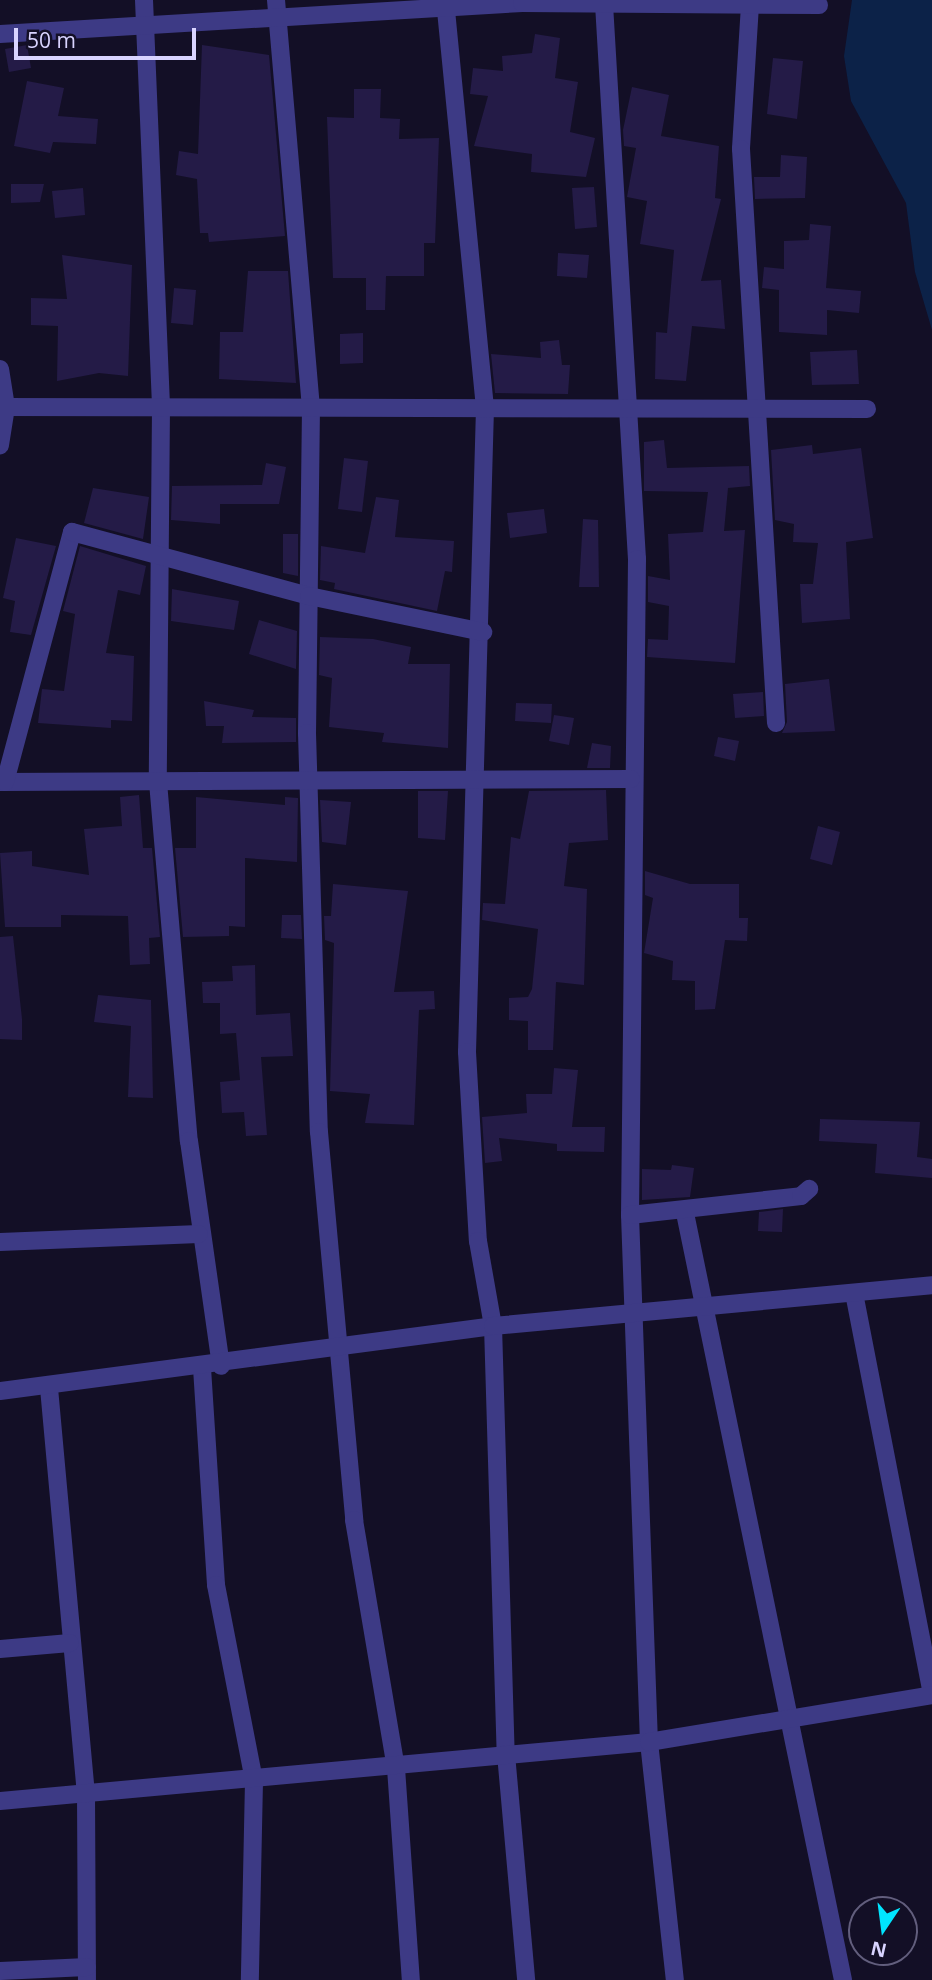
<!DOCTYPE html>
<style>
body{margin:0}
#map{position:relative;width:932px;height:1980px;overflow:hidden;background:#130f26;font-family:"Open Sans",sans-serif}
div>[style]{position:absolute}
.water>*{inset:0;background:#0c2248}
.building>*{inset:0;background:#241b47}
.minor>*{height:18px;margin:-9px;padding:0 9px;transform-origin:9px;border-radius:9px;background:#3d3a85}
span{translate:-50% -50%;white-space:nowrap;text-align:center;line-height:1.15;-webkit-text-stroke:6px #130f26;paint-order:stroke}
.north{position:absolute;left:848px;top:1896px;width:70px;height:70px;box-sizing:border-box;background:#130f26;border:2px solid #625e7d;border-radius:50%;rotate:193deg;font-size:19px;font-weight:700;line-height:28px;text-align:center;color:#d9d4ff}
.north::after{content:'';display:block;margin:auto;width:24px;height:32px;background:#00e5ff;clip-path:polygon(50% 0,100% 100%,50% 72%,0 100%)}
.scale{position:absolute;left:14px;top:28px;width:182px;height:32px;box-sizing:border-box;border:4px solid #d9d4ff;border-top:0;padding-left:9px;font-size:21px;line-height:24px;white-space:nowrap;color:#d9d4ff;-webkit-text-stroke:5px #130f26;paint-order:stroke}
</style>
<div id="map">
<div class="water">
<i style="clip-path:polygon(852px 0,932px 0,932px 330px,915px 272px,906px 203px,851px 101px,844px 56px)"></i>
</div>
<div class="building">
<i style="clip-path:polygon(535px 34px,560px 38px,555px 78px,578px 82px,570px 132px,595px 138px,586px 177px,531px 172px,532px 154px,474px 146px,488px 96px,470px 94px,473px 68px,503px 71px,502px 56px,532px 53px)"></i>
<i style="clip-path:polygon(27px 45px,31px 68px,9px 72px,5px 49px)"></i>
<i style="clip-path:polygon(202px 45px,269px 55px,285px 236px,209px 242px,208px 233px,200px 233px,197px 179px,176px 175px,179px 151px,198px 154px)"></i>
<i style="clip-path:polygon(773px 58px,803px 61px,797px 119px,767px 114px)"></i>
<i style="clip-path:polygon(27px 81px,64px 88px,58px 116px,98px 119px,96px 144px,53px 142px,50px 153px,14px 146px)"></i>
<i style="clip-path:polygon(632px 87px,669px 95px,661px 136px,719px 146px,715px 198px,721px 199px,701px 281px,721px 280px,725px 329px,692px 326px,686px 381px,655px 379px,656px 332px,667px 333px,674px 250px,640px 244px,647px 201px,627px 197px,636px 148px,624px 146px,623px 130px)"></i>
<i style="clip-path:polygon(354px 89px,381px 89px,380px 118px,400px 119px,399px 139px,439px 138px,435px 243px,424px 243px,424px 276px,386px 276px,385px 310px,366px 310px,366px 278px,333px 278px,327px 117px,354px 118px)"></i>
<i style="clip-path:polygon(781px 155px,807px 157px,805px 198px,755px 199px,754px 177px,780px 177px)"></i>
<i style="clip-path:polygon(11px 184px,44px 184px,40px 202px,11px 203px)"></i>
<i style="clip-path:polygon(594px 187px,597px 227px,575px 229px,572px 188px)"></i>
<i style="clip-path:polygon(83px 188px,85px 215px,55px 218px,52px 191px)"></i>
<i style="clip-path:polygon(810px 224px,831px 226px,826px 288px,861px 291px,859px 313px,827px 310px,827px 335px,779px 332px,779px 290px,762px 288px,764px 267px,784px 269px,784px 241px,809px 240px)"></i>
<i style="clip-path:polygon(558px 253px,589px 255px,587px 278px,557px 276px)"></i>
<i style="clip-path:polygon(62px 255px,132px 265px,128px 376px,99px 373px,57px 381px,58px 326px,31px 325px,31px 298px,67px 299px)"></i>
<i style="clip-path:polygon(248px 271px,288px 271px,296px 383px,219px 379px,220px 332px,243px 332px)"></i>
<i style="clip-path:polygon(174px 288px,196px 290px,193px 325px,171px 323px)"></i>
<i style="clip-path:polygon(363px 333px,363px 363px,340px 364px,340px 334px)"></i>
<i style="clip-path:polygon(559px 340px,562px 365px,570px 365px,568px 394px,495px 393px,491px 354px,541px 358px,540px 342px)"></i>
<i style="clip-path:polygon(857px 350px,859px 384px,812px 385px,810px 352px)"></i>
<i style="clip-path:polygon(664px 440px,667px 468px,749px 466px,750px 486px,728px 488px,724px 531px,745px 530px,735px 663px,647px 657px,648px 639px,668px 640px,669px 606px,648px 602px,648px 576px,670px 580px,668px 534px,703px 532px,708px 492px,644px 491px,644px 442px)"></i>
<i style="clip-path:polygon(812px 445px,813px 454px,861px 448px,873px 538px,846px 542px,850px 619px,802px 623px,800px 584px,813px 584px,818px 543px,793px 542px,794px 524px,775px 520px,771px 450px)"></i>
<i style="clip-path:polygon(344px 458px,368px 461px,362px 512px,338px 509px)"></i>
<i style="clip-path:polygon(266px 463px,286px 467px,279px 504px,220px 504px,220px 524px,171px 520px,172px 486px,262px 485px)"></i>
<i style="clip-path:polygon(93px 488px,149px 497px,143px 539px,84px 523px)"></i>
<i style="clip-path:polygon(376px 497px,399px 500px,395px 537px,454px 541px,452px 572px,445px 571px,437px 611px,334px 589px,335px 583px,320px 580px,321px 546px,365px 553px)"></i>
<i style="clip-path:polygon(544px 509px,547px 533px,510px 538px,507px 513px)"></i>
<i style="clip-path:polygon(583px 519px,598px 520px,599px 587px,579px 587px)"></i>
<i style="clip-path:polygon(283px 534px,298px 534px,298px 576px,283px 573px)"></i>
<i style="clip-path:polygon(16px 538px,56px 546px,31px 635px,10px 632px,15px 601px,3px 598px)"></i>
<i style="clip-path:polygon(80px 546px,146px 566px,140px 595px,118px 590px,106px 653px,134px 656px,132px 721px,111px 720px,111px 728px,38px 723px,42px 689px,64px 691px,75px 614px,63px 611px)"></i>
<i style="clip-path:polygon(172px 589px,239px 601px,234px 630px,171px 621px)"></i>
<i style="clip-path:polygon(259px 620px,297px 631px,296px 669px,249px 654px)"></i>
<i style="clip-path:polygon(320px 637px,373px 639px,411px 647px,408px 664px,450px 664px,448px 748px,382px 742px,384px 733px,329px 727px,332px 678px,319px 675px)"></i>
<i style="clip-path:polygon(829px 679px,835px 731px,782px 733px,787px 722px,785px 684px)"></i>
<i style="clip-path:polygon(763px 692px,764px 716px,735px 718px,733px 694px)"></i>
<i style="clip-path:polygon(204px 701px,254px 710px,252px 717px,296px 718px,296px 742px,222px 743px,224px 726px,206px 726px)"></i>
<i style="clip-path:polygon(516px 703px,552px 704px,551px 723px,515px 721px)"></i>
<i style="clip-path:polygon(554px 715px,574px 718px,569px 745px,549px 741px)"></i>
<i style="clip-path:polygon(718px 737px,739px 741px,735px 761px,714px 756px)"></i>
<i style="clip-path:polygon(592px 743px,611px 746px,610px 768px,587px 768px)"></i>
<i style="clip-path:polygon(606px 790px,608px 840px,569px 843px,564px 886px,587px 889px,584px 985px,556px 982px,553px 1050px,528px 1050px,528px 1021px,509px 1020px,509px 998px,528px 997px,532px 989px,538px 929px,482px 920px,483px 903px,505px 904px,511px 837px,520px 839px,529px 791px)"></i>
<i style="clip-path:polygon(418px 791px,448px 791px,445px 840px,418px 838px)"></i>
<i style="clip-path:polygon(139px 795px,143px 848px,152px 848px,160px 937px,149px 938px,150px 964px,130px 965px,128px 916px,61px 915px,61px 927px,5px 927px,0 853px,32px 851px,32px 866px,89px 875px,84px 829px,122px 826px,120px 797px)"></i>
<i style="clip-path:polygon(196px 797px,285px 805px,285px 797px,298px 798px,297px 862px,245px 858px,245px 927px,229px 926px,229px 936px,183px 937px,175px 848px,196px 848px)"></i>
<i style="clip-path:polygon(320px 800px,351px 802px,346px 845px,322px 842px)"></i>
<i style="clip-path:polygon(818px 826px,840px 832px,832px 865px,810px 859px)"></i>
<i style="clip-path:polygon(645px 871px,690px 884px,739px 884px,739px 918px,748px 918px,747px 941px,725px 940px,715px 1009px,695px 1010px,695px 981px,672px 980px,673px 961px,644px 953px,653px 898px,645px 895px)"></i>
<i style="clip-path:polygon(333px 884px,408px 891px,394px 992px,434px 991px,435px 1009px,419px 1010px,414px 1125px,365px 1123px,370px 1094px,330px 1091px,334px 943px,325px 940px,324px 916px,331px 916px)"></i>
<i style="clip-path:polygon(282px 915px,301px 915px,302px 939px,281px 938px)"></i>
<i style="clip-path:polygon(13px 936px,22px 1019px,22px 1040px,0 1039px,0 937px)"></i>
<i style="clip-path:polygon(255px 965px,256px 1015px,290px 1013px,293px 1056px,261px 1057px,267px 1135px,246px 1136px,244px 1112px,222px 1113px,220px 1082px,240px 1080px,236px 1033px,220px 1034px,220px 1003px,203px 1003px,202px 982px,233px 981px,232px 966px)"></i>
<i style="clip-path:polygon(98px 995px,151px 1000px,153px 1098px,128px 1097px,131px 1026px,94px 1022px)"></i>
<i style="clip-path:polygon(554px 1068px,578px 1070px,572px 1127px,605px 1127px,604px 1152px,557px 1151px,557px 1144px,499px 1138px,502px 1161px,485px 1163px,482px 1117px,527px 1113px,526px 1094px,552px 1094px)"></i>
<i style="clip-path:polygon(820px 1119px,920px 1122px,917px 1157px,932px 1159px,932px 1178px,875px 1173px,877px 1144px,819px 1141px)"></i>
<i style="clip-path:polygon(672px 1165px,694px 1168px,690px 1197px,642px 1200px,642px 1169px,671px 1170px)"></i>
<i style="clip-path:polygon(783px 1209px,782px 1232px,758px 1231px,759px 1212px)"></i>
</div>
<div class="minor">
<i style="left:144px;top:0;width:407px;rotate:87.6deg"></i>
<i style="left:161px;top:407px;width:375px;rotate:90.5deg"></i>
<i style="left:158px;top:782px;width:360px;rotate:85.1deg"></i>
<i style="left:189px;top:1141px;width:227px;rotate:81.9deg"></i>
<i style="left:276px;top:0;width:409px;rotate:85.1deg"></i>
<i style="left:311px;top:407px;width:326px;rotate:90.7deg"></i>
<i style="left:307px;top:733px;width:399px;rotate:88.3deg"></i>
<i style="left:319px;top:1132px;width:390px;rotate:84.8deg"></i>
<i style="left:354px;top:1520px;width:252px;rotate:80.4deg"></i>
<i style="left:396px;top:1768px;width:213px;rotate:86deg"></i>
<i style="left:445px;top:0;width:410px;rotate:84.4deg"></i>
<i style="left:485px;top:408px;width:644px;rotate:91.6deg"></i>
<i style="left:467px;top:1052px;width:189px;rotate:86.7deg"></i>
<i style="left:478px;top:1241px;width:86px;rotate:80deg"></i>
<i style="left:493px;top:1326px;width:428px;rotate:88.3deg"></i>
<i style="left:506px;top:1754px;width:227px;rotate:84.9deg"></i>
<i style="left:604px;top:4px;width:556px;rotate:86.6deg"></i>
<i style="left:637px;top:559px;width:656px;rotate:90.61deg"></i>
<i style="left:630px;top:1215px;width:527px;rotate:87.94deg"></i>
<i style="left:649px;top:1742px;width:239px;rotate:83.8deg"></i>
<i style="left:750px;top:5px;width:144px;rotate:93.6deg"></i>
<i style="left:741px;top:149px;width:575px;rotate:86.51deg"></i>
<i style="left:0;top:34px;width:523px;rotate:-3.4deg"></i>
<i style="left:522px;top:3px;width:297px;rotate:0.4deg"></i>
<i style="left:0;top:369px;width:38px;rotate:81deg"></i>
<i style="left:6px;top:407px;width:39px;rotate:99deg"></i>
<i style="left:0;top:407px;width:867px;rotate:0.13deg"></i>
<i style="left:0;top:782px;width:631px;rotate:-0.27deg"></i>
<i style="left:5px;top:782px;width:259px;rotate:-75deg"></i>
<i style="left:72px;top:532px;width:245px;rotate:15.1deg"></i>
<i style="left:309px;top:596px;width:178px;rotate:11.7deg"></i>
<i style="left:685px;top:1213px;width:783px;rotate:78.36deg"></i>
<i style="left:630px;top:1215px;width:172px;rotate:-6.3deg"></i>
<i style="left:801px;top:1196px;width:11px;rotate:-41deg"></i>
<i style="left:0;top:1242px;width:199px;rotate:-2.3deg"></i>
<i style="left:854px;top:1293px;width:409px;rotate:79deg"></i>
<i style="left:202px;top:1368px;width:217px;rotate:86.3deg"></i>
<i style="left:216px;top:1585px;width:200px;rotate:79deg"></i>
<i style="left:254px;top:1781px;width:199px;rotate:91.2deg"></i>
<i style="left:49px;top:1388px;width:409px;rotate:84.8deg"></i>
<i style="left:86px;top:1795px;width:185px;rotate:89.7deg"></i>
<i style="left:0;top:1391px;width:497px;rotate:-7.5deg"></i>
<i style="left:493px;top:1326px;width:441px;rotate:-5.3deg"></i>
<i style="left:0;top:1649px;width:70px;rotate:-4.9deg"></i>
<i style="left:0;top:1801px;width:652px;rotate:-5.19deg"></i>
<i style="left:649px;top:1742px;width:287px;rotate:-9.4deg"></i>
<i style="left:0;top:1971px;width:87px;rotate:-2.6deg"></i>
</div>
<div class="north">N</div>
<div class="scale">50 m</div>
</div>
